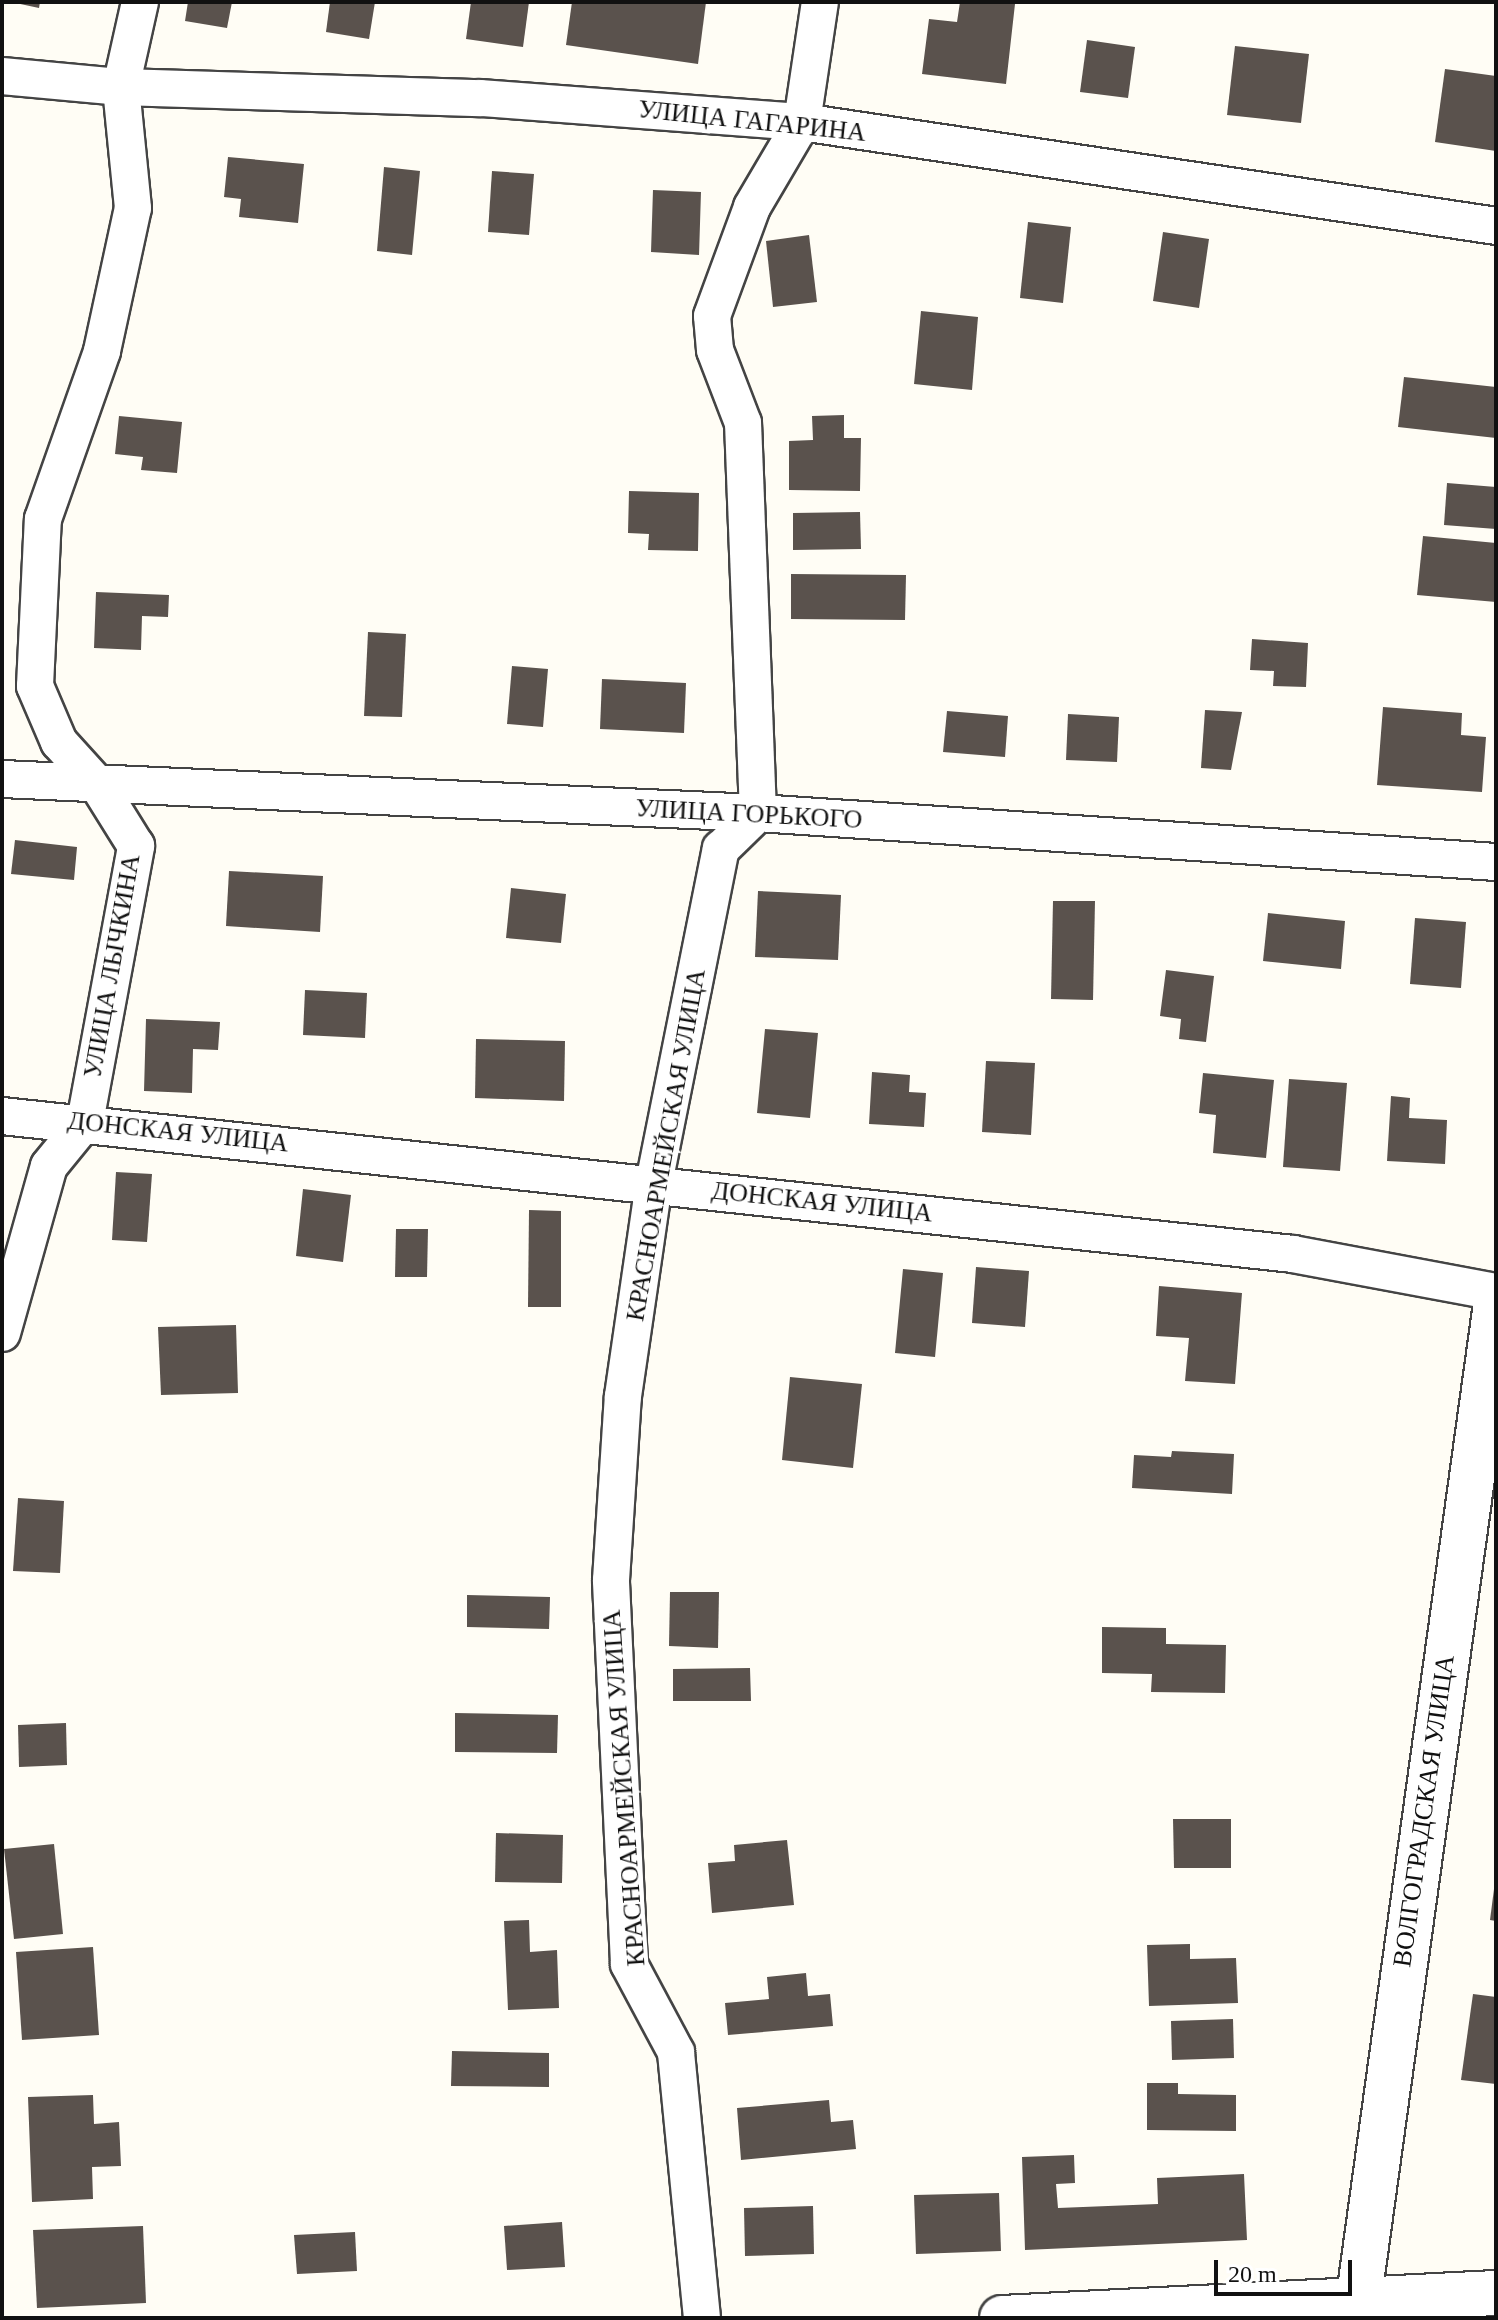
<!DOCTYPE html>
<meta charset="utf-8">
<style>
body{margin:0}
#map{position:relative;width:1498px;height:2320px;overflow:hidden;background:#fffdf5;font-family:"Times New Roman",serif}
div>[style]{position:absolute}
.building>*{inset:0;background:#5a524d}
.roads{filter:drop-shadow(2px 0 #444) drop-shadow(-2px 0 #444) drop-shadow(0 2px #444) drop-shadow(0 -2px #444)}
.minor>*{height:36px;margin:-18px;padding:0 18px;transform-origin:18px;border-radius:18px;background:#fff}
.tertiary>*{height:44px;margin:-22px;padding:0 22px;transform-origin:22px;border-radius:22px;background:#fff}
span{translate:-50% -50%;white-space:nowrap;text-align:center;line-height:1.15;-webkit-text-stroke:8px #fff;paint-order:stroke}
.street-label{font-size:26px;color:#111}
.frame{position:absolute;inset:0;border:4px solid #111;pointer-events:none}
.scale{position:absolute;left:1214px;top:2260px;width:138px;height:36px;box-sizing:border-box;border:4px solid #111;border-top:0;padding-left:10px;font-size:24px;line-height:28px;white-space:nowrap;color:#111;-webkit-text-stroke:6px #fff;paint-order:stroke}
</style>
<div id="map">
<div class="building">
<i style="clip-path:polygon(11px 2px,40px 2px,39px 8px)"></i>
<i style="clip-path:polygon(188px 2px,232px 2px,227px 28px,185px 21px)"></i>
<i style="clip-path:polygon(330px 2px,375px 2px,369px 39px,326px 32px)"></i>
<i style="clip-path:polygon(471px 2px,529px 2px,523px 47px,466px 39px)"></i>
<i style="clip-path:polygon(572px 2px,706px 2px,698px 64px,566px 45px)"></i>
<i style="clip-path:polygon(960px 2px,1015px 4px,1006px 84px,922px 74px,929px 19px,957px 22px)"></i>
<i style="clip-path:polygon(1087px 40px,1135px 47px,1128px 98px,1080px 92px)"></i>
<i style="clip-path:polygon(1235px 46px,1309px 54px,1301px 123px,1227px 115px)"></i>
<i style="clip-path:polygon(1445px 69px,1496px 76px,1496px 151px,1435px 142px)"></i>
<i style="clip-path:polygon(228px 157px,304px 164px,298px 223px,239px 217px,241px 199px,224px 197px)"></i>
<i style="clip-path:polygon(384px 167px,420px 171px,412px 255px,377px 251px)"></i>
<i style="clip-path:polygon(492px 171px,534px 174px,529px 235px,488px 232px)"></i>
<i style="clip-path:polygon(653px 190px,701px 192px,699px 255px,651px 252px)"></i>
<i style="clip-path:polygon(1028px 222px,1071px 227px,1063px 303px,1020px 298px)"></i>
<i style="clip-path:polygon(1163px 232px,1209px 239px,1199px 308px,1153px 301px)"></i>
<i style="clip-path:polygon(809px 235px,817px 302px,773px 307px,766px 241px)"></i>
<i style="clip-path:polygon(921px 311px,978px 317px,972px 390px,914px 384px)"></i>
<i style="clip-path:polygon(1404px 377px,1496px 387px,1496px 438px,1398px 427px)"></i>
<i style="clip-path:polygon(844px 415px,844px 438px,861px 438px,860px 491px,789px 490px,789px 441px,813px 440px,812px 416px)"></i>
<i style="clip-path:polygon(119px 416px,182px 422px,177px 473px,141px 470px,143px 457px,115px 454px)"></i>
<i style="clip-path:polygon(1447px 483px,1496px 487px,1496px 529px,1444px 525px)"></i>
<i style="clip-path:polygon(629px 491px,699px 493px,698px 551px,648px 550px,649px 534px,628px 533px)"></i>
<i style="clip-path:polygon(860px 512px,861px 549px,793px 550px,793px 513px)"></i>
<i style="clip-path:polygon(1423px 536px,1496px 543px,1496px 602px,1417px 595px)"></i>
<i style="clip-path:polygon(791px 574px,906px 575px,905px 620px,791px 619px)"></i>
<i style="clip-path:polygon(96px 592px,169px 595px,168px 617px,142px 616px,141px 650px,94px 648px)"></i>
<i style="clip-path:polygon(368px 632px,406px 634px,402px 717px,364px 716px)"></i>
<i style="clip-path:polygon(1252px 639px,1308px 643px,1306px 687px,1273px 686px,1274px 671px,1250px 670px)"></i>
<i style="clip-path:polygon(512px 666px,548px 669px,543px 727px,507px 724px)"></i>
<i style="clip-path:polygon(602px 679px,686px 683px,684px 733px,600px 729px)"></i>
<i style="clip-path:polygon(1383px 707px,1462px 713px,1461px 735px,1486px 737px,1482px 792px,1377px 785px)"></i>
<i style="clip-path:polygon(1205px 710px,1242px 712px,1231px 770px,1201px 768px)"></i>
<i style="clip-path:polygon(947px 711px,1008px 716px,1005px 757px,943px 752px)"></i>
<i style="clip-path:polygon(1068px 714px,1119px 717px,1117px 762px,1066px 760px)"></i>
<i style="clip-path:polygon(15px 840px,77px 847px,74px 880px,11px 874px)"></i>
<i style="clip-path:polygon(229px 871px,323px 876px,320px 932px,226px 926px)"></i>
<i style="clip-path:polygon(511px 888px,566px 894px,561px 943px,506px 938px)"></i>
<i style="clip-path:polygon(758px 891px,841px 895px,838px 960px,755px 957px)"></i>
<i style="clip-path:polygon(1053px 901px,1095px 901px,1093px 1000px,1051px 999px)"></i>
<i style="clip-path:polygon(1268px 913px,1345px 921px,1341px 969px,1263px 961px)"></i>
<i style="clip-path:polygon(1415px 918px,1466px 922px,1461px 988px,1410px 984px)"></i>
<i style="clip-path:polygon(1166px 970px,1214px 976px,1206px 1042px,1179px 1039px,1181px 1019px,1160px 1016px)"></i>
<i style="clip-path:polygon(305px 990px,367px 993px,365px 1038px,303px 1035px)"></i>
<i style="clip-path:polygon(146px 1019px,220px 1022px,218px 1050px,193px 1049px,192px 1093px,144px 1091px)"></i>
<i style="clip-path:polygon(765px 1029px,818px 1033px,810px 1118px,757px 1113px)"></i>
<i style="clip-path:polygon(476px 1039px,565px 1041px,564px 1101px,475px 1098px)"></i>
<i style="clip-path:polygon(986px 1061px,1035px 1063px,1031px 1135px,982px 1132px)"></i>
<i style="clip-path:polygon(872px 1072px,910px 1075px,909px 1092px,926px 1093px,924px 1127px,869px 1124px)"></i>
<i style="clip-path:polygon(1203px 1073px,1274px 1080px,1266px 1158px,1213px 1153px,1216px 1115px,1199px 1113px)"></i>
<i style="clip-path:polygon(1289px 1079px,1347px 1083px,1340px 1171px,1283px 1167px)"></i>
<i style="clip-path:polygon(1391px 1096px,1410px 1098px,1409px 1118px,1447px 1120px,1445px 1164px,1387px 1161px)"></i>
<i style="clip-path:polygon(116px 1172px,152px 1174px,147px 1242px,112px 1240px)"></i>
<i style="clip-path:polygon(303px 1189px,351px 1195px,343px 1262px,296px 1256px)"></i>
<i style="clip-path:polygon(529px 1210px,561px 1211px,561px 1307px,528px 1307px)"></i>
<i style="clip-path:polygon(396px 1229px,428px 1229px,427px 1277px,395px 1277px)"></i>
<i style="clip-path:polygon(976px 1267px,1029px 1271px,1025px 1327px,972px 1323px)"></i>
<i style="clip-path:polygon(903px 1269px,943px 1273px,935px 1357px,895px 1353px)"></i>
<i style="clip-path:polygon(1159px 1286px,1242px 1293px,1235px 1384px,1185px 1381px,1189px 1338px,1156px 1336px)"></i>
<i style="clip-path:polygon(236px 1325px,238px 1393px,161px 1395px,158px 1327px)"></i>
<i style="clip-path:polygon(790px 1377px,862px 1384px,853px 1468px,782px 1460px)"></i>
<i style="clip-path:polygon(1172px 1451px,1234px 1454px,1232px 1494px,1132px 1488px,1134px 1455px,1171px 1457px)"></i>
<i style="clip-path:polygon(18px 1498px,64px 1501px,60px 1573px,13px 1571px)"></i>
<i style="clip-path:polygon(670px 1592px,719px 1592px,718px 1648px,669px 1646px)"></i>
<i style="clip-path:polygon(467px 1595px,550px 1597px,549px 1629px,467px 1627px)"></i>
<i style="clip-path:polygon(1102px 1627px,1166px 1628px,1166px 1644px,1226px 1645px,1225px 1693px,1151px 1692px,1152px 1674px,1102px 1673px)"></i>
<i style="clip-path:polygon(750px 1668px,751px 1701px,673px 1701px,673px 1669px)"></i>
<i style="clip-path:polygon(455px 1713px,558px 1715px,557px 1753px,455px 1752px)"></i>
<i style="clip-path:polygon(66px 1723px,67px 1765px,19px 1767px,18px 1725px)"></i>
<i style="clip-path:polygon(1173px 1819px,1231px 1819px,1231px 1868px,1174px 1868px)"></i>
<i style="clip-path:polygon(496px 1833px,563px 1835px,562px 1883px,495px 1882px)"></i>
<i style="clip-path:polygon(787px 1840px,794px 1905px,712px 1913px,708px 1863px,735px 1861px,734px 1845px)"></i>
<i style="clip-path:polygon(54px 1844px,63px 1934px,14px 1939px,4px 1849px)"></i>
<i style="clip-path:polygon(1494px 1889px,1496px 1889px,1496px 1921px,1490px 1920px)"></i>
<i style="clip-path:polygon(529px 1920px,530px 1952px,557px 1950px,559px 2008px,508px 2010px,504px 1921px)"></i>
<i style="clip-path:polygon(1190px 1944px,1190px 1959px,1236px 1958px,1238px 2003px,1149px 2006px,1147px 1945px)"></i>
<i style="clip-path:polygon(93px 1947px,99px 2035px,22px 2040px,16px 1952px)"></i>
<i style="clip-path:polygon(806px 1973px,808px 1996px,830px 1994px,833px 2026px,728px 2035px,725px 2003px,769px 1999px,767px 1977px)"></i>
<i style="clip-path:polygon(1473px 1994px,1496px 1997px,1496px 2084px,1461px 2080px)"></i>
<i style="clip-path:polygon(1233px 2019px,1234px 2058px,1172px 2060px,1171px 2021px)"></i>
<i style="clip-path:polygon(452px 2051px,549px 2053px,549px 2087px,451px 2086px)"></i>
<i style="clip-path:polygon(1147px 2083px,1178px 2083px,1178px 2094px,1236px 2095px,1236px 2131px,1147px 2130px)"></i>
<i style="clip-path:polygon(93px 2095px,94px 2124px,119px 2122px,121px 2166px,92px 2167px,93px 2199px,32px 2202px,28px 2097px)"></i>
<i style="clip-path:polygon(829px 2100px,831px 2122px,853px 2120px,856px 2149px,741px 2160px,737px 2108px)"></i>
<i style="clip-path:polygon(1074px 2155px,1075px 2183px,1056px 2184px,1058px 2208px,1158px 2204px,1157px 2178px,1244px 2174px,1247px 2240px,1025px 2250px,1022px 2157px)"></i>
<i style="clip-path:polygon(999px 2193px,1001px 2251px,916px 2254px,914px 2195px)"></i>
<i style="clip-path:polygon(813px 2206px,814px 2254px,745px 2256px,744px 2208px)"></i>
<i style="clip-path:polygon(562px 2222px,565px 2267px,507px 2270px,504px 2226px)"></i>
<i style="clip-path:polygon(143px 2226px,146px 2303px,37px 2308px,33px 2230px)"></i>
<i style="clip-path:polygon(355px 2232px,357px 2271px,297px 2274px,294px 2235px)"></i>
</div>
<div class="roads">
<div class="minor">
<i style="left:2px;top:76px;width:120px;rotate:5.3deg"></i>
<i style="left:121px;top:87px;width:360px;rotate:1.8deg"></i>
<i style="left:481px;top:98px;width:322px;rotate:4.3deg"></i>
<i style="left:802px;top:122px;width:702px;rotate:8.52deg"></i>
<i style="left:2px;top:779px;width:757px;rotate:2.58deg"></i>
<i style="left:758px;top:813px;width:740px;rotate:3.8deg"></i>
<i style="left:2px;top:1116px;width:1298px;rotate:6.1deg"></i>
<i style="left:1293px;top:1254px;width:207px;rotate:10.6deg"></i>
<i style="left:2px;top:1333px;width:173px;rotate:-74.3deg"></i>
<i style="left:49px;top:1166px;width:57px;rotate:-50.7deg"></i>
<i style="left:85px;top:1122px;width:281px;rotate:-79.5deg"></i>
<i style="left:136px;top:846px;width:72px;rotate:-121.9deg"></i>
<i style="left:98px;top:785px;width:58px;rotate:-132.2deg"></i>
<i style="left:59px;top:742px;width:61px;rotate:-113.2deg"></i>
<i style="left:35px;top:686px;width:167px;rotate:-87.3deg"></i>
<i style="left:43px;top:519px;width:178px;rotate:-70.6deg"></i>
<i style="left:102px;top:351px;width:146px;rotate:-77.8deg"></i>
<i style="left:133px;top:208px;width:122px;rotate:-95.7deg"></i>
<i style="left:121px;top:87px;width:87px;rotate:-77.4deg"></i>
<i style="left:702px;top:2318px;width:267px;rotate:-95.6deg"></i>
<i style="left:676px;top:2052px;width:100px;rotate:-118.1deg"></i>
<i style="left:629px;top:1964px;width:384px;rotate:-92.7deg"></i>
<i style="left:611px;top:1580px;width:184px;rotate:-86.3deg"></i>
<i style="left:623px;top:1396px;width:215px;rotate:-81.7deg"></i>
<i style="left:654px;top:1183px;width:341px;rotate:-78.7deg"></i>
<i style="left:721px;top:849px;width:52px;rotate:-44.2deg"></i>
<i style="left:758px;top:813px;width:390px;rotate:-92.2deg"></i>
<i style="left:743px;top:423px;width:78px;rotate:-111deg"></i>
<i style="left:715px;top:350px;width:34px;rotate:-95deg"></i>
<i style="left:712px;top:316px;width:116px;rotate:-69.8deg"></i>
<i style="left:752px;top:207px;width:99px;rotate:-59.5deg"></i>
<i style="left:802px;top:122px;width:121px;rotate:-81.5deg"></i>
</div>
<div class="tertiary">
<i style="left:1002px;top:2318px;width:495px;rotate:-2.9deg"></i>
<i style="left:1356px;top:2318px;width:1024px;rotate:-82.14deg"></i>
</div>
</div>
<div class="street-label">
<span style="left:752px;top:121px;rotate:6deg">УЛИЦА ГАГАРИНА</span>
<span style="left:749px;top:814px;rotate:3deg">УЛИЦА ГОРЬКОГО</span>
<span style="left:112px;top:966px;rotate:-80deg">УЛИЦА ЛЫЧКИНА</span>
<span style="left:178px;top:1132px;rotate:6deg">ДОНСКАЯ УЛИЦА</span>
<span style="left:666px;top:1145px;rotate:-80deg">КРАСНОАРМЕЙСКАЯ УЛИЦА</span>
<span style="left:822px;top:1202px;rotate:6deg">ДОНСКАЯ УЛИЦА</span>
<span style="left:624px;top:1788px;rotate:-94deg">КРАСНОАРМЕЙСКАЯ УЛИЦА</span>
<span style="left:1424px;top:1811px;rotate:-82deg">ВОЛГОГРАДСКАЯ УЛИЦА</span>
</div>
<div class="frame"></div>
<div class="scale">20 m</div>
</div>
